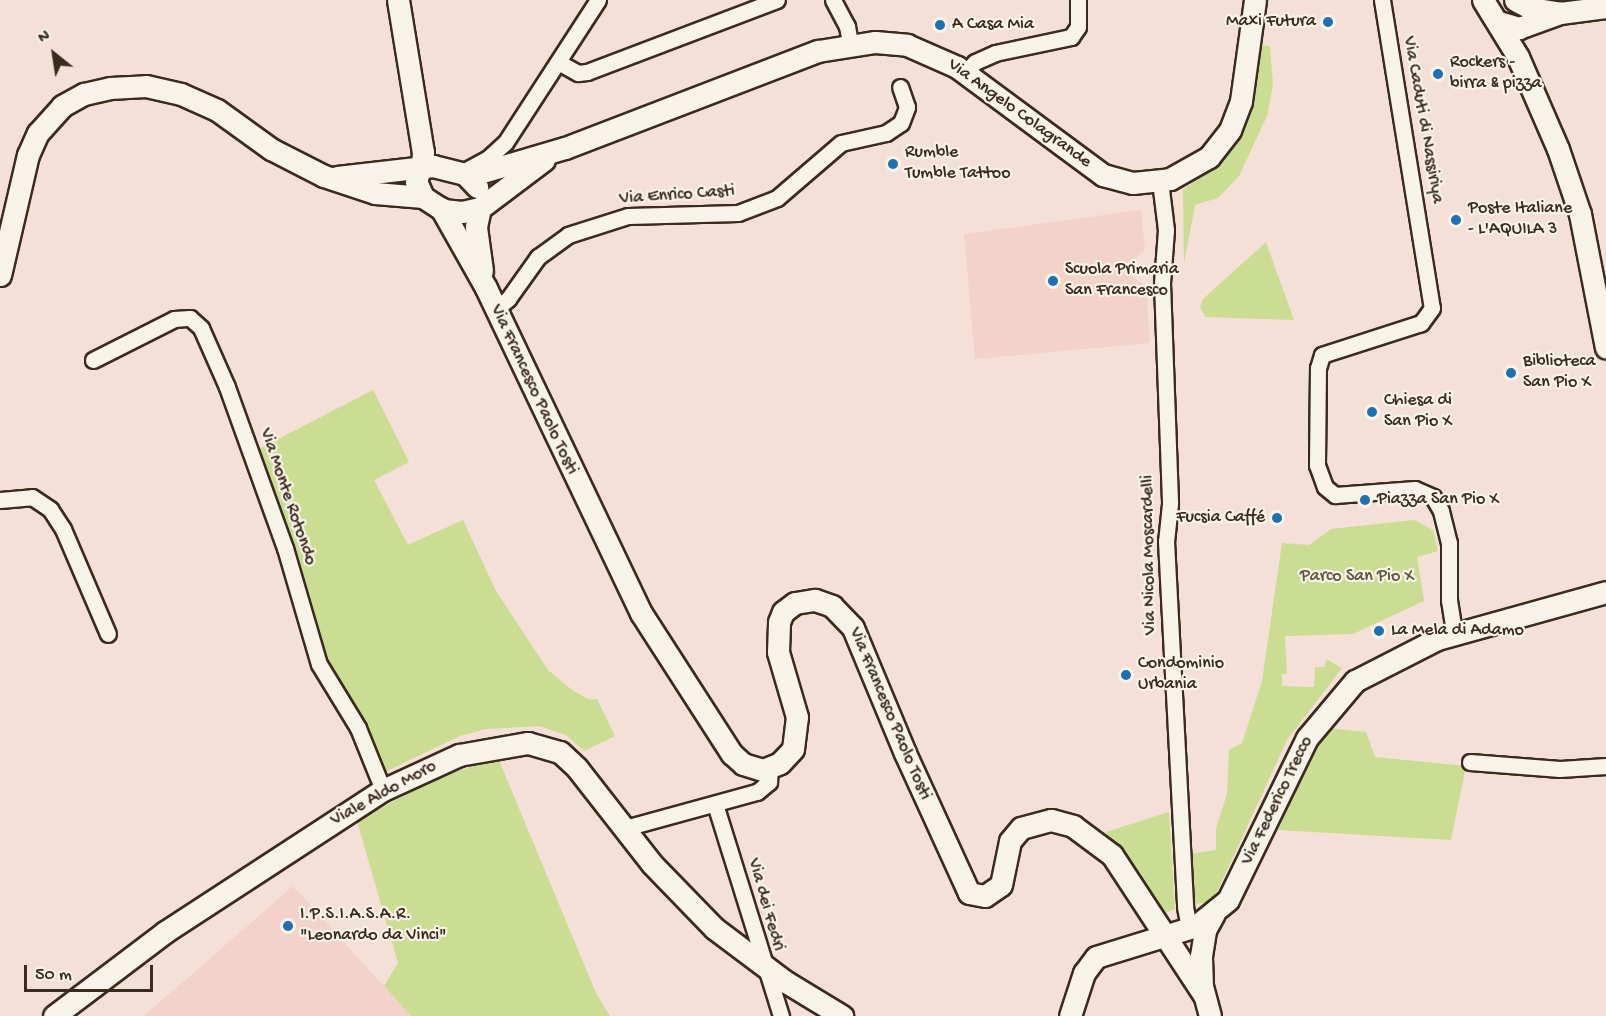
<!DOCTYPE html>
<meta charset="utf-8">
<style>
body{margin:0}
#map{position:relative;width:1606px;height:1016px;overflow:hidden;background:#f4e0d6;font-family:"Gochi Hand",sans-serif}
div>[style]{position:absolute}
.built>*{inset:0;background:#f2d2c9}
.green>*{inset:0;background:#cadd92}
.roads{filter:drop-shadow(2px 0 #3b2a1e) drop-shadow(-2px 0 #3b2a1e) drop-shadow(0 2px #3b2a1e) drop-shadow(0 -2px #3b2a1e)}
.street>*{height:15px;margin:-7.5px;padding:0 7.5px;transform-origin:7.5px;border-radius:7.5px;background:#f7f3e8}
.secondary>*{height:21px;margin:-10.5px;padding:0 10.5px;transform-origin:10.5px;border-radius:10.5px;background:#f7f3e8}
.dots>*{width:16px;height:16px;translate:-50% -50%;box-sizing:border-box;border:3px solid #f7f3e8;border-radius:50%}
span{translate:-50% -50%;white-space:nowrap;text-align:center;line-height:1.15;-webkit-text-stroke:4.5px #f7f3e8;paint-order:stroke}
.poi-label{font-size:18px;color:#3b2a1e}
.right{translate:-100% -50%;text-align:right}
.left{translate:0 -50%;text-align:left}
.street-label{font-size:18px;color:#3b2a1e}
.park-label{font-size:18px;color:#5f573b}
.north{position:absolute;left:24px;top:24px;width:60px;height:60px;-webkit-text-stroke:4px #f7f3e8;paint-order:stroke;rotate:330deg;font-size:16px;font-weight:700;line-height:24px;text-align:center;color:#3b2a1e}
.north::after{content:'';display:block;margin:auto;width:21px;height:27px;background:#3b2a1e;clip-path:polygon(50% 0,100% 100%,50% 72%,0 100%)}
.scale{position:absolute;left:24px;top:965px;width:129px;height:27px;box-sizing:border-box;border:3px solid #3b2a1e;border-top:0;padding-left:8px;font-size:18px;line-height:21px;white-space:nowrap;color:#3b2a1e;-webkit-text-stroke:4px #f7f3e8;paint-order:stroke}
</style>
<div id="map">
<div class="built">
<i style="clip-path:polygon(1141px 210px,1145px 250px,1131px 263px,1131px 276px,1146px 286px,1150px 343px,975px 359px,964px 234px)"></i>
<i style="clip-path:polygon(293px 886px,411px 1016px,144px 1016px)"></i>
</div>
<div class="green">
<i style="clip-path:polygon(1260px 45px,1270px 46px,1273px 85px,1267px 116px,1239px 176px,1218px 198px,1195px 205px,1184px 263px,1183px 190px,1223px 161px,1241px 138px,1253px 102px)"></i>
<i style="clip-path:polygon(1266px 242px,1294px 320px,1205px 317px,1200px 307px,1203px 299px)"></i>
<i style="clip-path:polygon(373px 390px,409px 462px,374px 480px,408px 545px,463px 520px,496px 591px,548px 670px,572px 690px,590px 700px,597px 699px,615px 736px,584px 751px,566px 735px,539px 726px,486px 729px,460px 736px,387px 771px,364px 718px,329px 665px,255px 451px)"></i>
<i style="clip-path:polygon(1414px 520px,1433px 530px,1438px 551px,1417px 557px,1424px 601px,1353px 634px,1285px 636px,1287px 674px,1282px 674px,1282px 686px,1314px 687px,1315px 667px,1325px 667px,1326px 659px,1342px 668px,1287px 740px,1215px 896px,1205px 903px,1192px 904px,1189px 854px,1216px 850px,1216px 828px,1227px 794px,1229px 750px,1242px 743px,1262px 681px,1282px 543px,1309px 545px,1331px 529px)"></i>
<i style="clip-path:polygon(1327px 728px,1366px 732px,1375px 757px,1466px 766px,1451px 840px,1278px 830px,1309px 758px)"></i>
<i style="clip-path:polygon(498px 758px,596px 993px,610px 1016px,411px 1016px,384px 986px,398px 963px,357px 821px,437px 778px)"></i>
<i style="clip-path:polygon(1169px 812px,1175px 909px,1157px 916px,1106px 832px)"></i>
</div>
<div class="roads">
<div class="street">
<i style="left:833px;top:0;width:30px;rotate:62deg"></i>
<i style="left:847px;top:26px;width:17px;rotate:80deg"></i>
<i style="left:1382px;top:0;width:312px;rotate:80.8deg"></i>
<i style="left:1432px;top:308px;width:19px;rotate:126deg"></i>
<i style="left:1421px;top:323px;width:104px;rotate:162.1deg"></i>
<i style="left:1322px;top:355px;width:14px;rotate:107deg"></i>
<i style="left:1318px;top:368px;width:97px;rotate:90.6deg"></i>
<i style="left:1317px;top:465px;width:23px;rotate:70deg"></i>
<i style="left:1325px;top:487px;width:13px;rotate:39deg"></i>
<i style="left:1335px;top:495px;width:80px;rotate:-4.3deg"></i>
<i style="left:1415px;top:489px;width:20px;rotate:24deg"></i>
<i style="left:1433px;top:497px;width:16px;rotate:60deg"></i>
<i style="left:1441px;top:511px;width:33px;rotate:76deg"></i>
<i style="left:1449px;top:543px;width:57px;rotate:90deg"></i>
<i style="left:1449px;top:600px;width:33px;rotate:81deg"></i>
<i style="left:558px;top:62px;width:23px;rotate:29deg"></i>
<i style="left:578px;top:73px;width:9px;rotate:-6deg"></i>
<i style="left:587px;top:72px;width:203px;rotate:-20.8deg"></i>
<i style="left:966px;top:72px;width:13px;rotate:-48deg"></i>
<i style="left:975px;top:62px;width:22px;rotate:-24deg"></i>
<i style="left:995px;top:53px;width:78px;rotate:-11.9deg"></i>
<i style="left:1071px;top:37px;width:12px;rotate:-55deg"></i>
<i style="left:1078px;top:27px;width:27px;rotate:-90deg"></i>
<i style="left:466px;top:170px;width:24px;rotate:-28deg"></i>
<i style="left:487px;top:159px;width:24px;rotate:-42deg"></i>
<i style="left:505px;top:143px;width:171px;rotate:-57deg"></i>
<i style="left:1160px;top:181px;width:49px;rotate:83deg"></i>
<i style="left:1166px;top:230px;width:53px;rotate:94.3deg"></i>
<i style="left:1162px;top:283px;width:221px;rotate:87.9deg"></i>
<i style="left:1170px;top:504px;width:37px;rotate:96deg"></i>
<i style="left:1166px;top:541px;width:366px;rotate:87deg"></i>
<i style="left:1185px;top:907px;width:21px;rotate:79deg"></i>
<i style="left:496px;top:309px;width:16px;rotate:-40deg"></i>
<i style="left:508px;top:299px;width:52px;rotate:-54.5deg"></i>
<i style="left:538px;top:257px;width:37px;rotate:-36deg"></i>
<i style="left:568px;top:235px;width:63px;rotate:-17.6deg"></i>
<i style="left:628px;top:216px;width:110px;rotate:-1.6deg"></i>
<i style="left:738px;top:213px;width:42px;rotate:-21deg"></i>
<i style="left:777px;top:198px;width:84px;rotate:-40.7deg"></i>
<i style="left:841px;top:143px;width:46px;rotate:-12.5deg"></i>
<i style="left:886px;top:133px;width:18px;rotate:-34deg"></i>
<i style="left:901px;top:123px;width:17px;rotate:-69deg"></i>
<i style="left:907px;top:107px;width:21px;rotate:-109deg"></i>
<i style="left:93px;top:360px;width:91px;rotate:-26.8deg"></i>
<i style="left:174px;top:319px;width:16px;rotate:-4deg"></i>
<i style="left:190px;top:318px;width:15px;rotate:42deg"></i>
<i style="left:201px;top:328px;width:64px;rotate:66.2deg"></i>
<i style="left:227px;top:387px;width:171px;rotate:70.2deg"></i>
<i style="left:285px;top:548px;width:121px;rotate:73.7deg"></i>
<i style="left:319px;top:664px;width:75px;rotate:58.6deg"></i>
<i style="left:358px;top:728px;width:67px;rotate:68deg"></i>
<i style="left:0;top:500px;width:32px;rotate:-5deg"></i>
<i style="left:32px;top:497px;width:22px;rotate:34deg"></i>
<i style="left:50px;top:509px;width:24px;rotate:57deg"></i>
<i style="left:63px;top:529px;width:114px;rotate:66.8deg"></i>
<i style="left:1470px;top:762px;width:90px;rotate:4.4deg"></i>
<i style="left:1560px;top:769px;width:46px;rotate:-3.7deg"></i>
<i style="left:715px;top:804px;width:222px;rotate:72.7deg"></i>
<i style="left:625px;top:828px;width:137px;rotate:-15.3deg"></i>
<i style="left:757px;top:792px;width:16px;rotate:-40deg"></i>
<i style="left:769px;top:782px;width:13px;rotate:-86deg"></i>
</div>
<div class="secondary">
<i style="left:398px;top:0;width:154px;rotate:80.7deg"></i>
<i style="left:423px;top:152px;width:16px;rotate:94deg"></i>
<i style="left:1483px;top:0;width:67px;rotate:58.4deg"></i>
<i style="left:1518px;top:57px;width:100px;rotate:66.5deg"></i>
<i style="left:1558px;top:149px;width:69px;rotate:71.3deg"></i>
<i style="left:1580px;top:214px;width:136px;rotate:79deg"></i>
<i style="left:1515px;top:0;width:17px;rotate:28deg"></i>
<i style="left:1530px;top:8px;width:30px;rotate:9deg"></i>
<i style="left:1499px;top:22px;width:21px;rotate:17deg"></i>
<i style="left:1519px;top:28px;width:44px;rotate:-20.1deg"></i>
<i style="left:1560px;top:13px;width:46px;rotate:-7.4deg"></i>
<i style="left:420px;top:169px;width:13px;rotate:108deg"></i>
<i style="left:416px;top:181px;width:17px;rotate:66deg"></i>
<i style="left:423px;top:197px;width:24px;rotate:33deg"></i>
<i style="left:443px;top:210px;width:19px;rotate:6deg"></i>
<i style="left:462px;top:212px;width:18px;rotate:-13deg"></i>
<i style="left:480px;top:208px;width:80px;rotate:-36.9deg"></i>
<i style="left:469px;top:176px;width:100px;rotate:-16.3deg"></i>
<i style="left:565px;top:148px;width:271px;rotate:-21deg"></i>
<i style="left:818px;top:51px;width:58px;rotate:-9deg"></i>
<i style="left:875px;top:42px;width:32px;rotate:5deg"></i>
<i style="left:907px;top:45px;width:55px;rotate:23.7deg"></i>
<i style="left:957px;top:67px;width:182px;rotate:36.5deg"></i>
<i style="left:1103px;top:175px;width:31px;rotate:15deg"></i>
<i style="left:1133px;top:183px;width:37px;rotate:-6deg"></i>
<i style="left:1170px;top:179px;width:45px;rotate:-29.4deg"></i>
<i style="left:1209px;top:157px;width:34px;rotate:-52deg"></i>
<i style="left:1230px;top:130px;width:31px;rotate:-69deg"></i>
<i style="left:1241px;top:101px;width:102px;rotate:-82.1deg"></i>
<i style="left:337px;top:177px;width:97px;rotate:-6.5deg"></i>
<i style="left:433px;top:166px;width:33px;rotate:14deg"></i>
<i style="left:465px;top:174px;width:18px;rotate:47deg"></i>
<i style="left:441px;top:208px;width:92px;rotate:60.6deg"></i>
<i style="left:486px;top:288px;width:360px;rotate:64.5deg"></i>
<i style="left:641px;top:613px;width:168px;rotate:57.2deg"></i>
<i style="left:732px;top:754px;width:15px;rotate:42deg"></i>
<i style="left:743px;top:764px;width:21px;rotate:17deg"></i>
<i style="left:763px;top:770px;width:18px;rotate:-22deg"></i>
<i style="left:780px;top:763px;width:19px;rotate:-47deg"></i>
<i style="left:793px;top:749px;width:32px;rotate:-83deg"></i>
<i style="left:797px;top:717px;width:68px;rotate:-106.3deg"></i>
<i style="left:778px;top:652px;width:30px;rotate:-88deg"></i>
<i style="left:779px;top:622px;width:11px;rotate:-68deg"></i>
<i style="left:783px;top:612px;width:15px;rotate:-37deg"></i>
<i style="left:795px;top:603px;width:20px;rotate:-9deg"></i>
<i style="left:815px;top:600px;width:18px;rotate:19deg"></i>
<i style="left:832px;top:606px;width:30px;rotate:46deg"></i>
<i style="left:853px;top:628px;width:135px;rotate:67.4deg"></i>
<i style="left:905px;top:753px;width:154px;rotate:65.4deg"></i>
<i style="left:969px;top:893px;width:16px;rotate:11deg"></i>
<i style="left:985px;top:896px;width:19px;rotate:-35deg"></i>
<i style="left:1001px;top:885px;width:45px;rotate:-78.4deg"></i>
<i style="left:1010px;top:841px;width:17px;rotate:-50deg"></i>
<i style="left:1021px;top:828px;width:31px;rotate:-15deg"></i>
<i style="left:1051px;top:820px;width:23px;rotate:15deg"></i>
<i style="left:1073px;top:826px;width:49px;rotate:36.6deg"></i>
<i style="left:1112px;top:855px;width:168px;rotate:56.7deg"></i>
<i style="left:480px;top:208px;width:19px;rotate:102deg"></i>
<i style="left:476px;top:227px;width:44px;rotate:82.2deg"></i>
<i style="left:0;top:275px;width:123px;rotate:-76.9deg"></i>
<i style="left:28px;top:155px;width:24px;rotate:-66deg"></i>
<i style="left:38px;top:133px;width:36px;rotate:-48deg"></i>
<i style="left:62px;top:106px;width:25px;rotate:-29deg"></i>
<i style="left:84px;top:94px;width:27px;rotate:-13deg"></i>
<i style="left:110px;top:88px;width:36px;rotate:-3deg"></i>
<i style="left:146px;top:86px;width:36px;rotate:13deg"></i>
<i style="left:181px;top:94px;width:39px;rotate:24deg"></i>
<i style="left:217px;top:110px;width:67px;rotate:35.8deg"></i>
<i style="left:271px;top:149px;width:59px;rotate:27deg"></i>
<i style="left:324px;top:176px;width:54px;rotate:18.4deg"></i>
<i style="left:375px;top:193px;width:48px;rotate:4.8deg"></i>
<i style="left:54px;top:1016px;width:139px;rotate:-37.1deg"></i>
<i style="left:165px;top:932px;width:260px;rotate:-33.1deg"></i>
<i style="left:383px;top:790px;width:84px;rotate:-24.7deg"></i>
<i style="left:459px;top:755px;width:70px;rotate:-9.9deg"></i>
<i style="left:528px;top:743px;width:33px;rotate:16deg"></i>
<i style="left:560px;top:752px;width:23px;rotate:43deg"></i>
<i style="left:577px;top:768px;width:122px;rotate:52deg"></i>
<i style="left:652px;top:864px;width:89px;rotate:45.9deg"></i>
<i style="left:714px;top:928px;width:90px;rotate:36.9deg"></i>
<i style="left:786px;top:982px;width:66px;rotate:31.3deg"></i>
<i style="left:1070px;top:1016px;width:45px;rotate:-72deg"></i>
<i style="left:1084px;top:973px;width:20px;rotate:-53deg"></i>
<i style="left:1096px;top:957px;width:105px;rotate:-17.2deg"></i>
<i style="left:1196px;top:926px;width:41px;rotate:-39.1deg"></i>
<i style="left:1228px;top:900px;width:180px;rotate:-64deg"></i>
<i style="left:1307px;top:738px;width:75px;rotate:-49.9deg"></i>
<i style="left:1355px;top:681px;width:92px;rotate:-27.1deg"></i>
<i style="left:1437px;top:639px;width:175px;rotate:-15.5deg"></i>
<i style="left:1210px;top:1016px;width:31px;rotate:-105deg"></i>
<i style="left:1202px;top:986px;width:30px;rotate:-92deg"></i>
<i style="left:1201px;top:956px;width:26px;rotate:-81deg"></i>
<i style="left:1205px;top:930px;width:18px;rotate:-61deg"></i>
</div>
</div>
<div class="dots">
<i style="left:1328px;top:22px;background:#1f6fb2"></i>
<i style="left:940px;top:25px;background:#1f6fb2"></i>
<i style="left:1438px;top:74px;background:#1f6fb2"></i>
<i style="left:893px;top:164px;background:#1f6fb2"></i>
<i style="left:1456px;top:220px;background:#1f6fb2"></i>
<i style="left:1053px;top:281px;background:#1f6fb2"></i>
<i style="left:1511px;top:373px;background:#1f6fb2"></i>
<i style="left:1372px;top:412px;background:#1f6fb2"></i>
<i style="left:1365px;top:500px;background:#1f6fb2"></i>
<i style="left:1277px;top:518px;background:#1f6fb2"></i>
<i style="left:1379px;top:631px;background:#1f6fb2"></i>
<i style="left:1126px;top:675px;background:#1f6fb2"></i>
<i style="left:288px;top:926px;background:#1f6fb2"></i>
</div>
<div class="poi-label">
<span class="right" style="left:1316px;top:22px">Maxi Futura</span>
<span class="left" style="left:952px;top:25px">A Casa Mia</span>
<span class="left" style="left:1450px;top:74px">Rockers -<br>birra &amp; pizza</span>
<span class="left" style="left:905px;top:164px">Rumble<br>Tumble Tattoo</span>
<span class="left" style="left:1468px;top:220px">Poste Italiane<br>- L'AQUILA 3</span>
<span class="left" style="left:1065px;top:281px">Scuola Primaria<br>San Francesco</span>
<span class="left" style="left:1523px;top:373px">Biblioteca<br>San Pio X</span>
<span class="left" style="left:1384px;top:412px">Chiesa di<br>San Pio X</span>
<span class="left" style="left:1377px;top:500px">Piazza San Pio X</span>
<span class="right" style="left:1265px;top:518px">Fucsia Caffé</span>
<span class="left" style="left:1391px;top:631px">La Mela di Adamo</span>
<span class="left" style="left:1138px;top:675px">Condominio<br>Urbania</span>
<span class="left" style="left:300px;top:926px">I.P.S.I.A.S.A.R.<br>"Leonardo da Vinci"</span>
</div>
<div class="street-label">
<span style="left:1019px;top:114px;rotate:36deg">Via Angelo Colagrande</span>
<span style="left:1422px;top:120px;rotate:80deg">Via Caduti di Nassiriya</span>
<span style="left:677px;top:196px;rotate:-4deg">Via Enrico Casti</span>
<span style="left:533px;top:390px;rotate:65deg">Via Francesco Paolo Tosti</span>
<span style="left:287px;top:497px;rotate:71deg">Via Monte Rotondo</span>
<span style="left:1150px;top:555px;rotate:-91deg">Via Nicola Moscardelli</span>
<span style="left:889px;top:714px;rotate:67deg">Via Francesco Paolo Tosti</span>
<span style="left:384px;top:794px;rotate:-29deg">Viale Aldo Moro</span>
<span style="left:1278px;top:801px;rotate:-64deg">Via Federico Trecco</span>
<span style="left:765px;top:905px;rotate:74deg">Via dei Fedri</span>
</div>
<div class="park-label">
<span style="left:1357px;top:577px">Parco San Pio X</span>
</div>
<div class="north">N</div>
<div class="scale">50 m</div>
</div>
